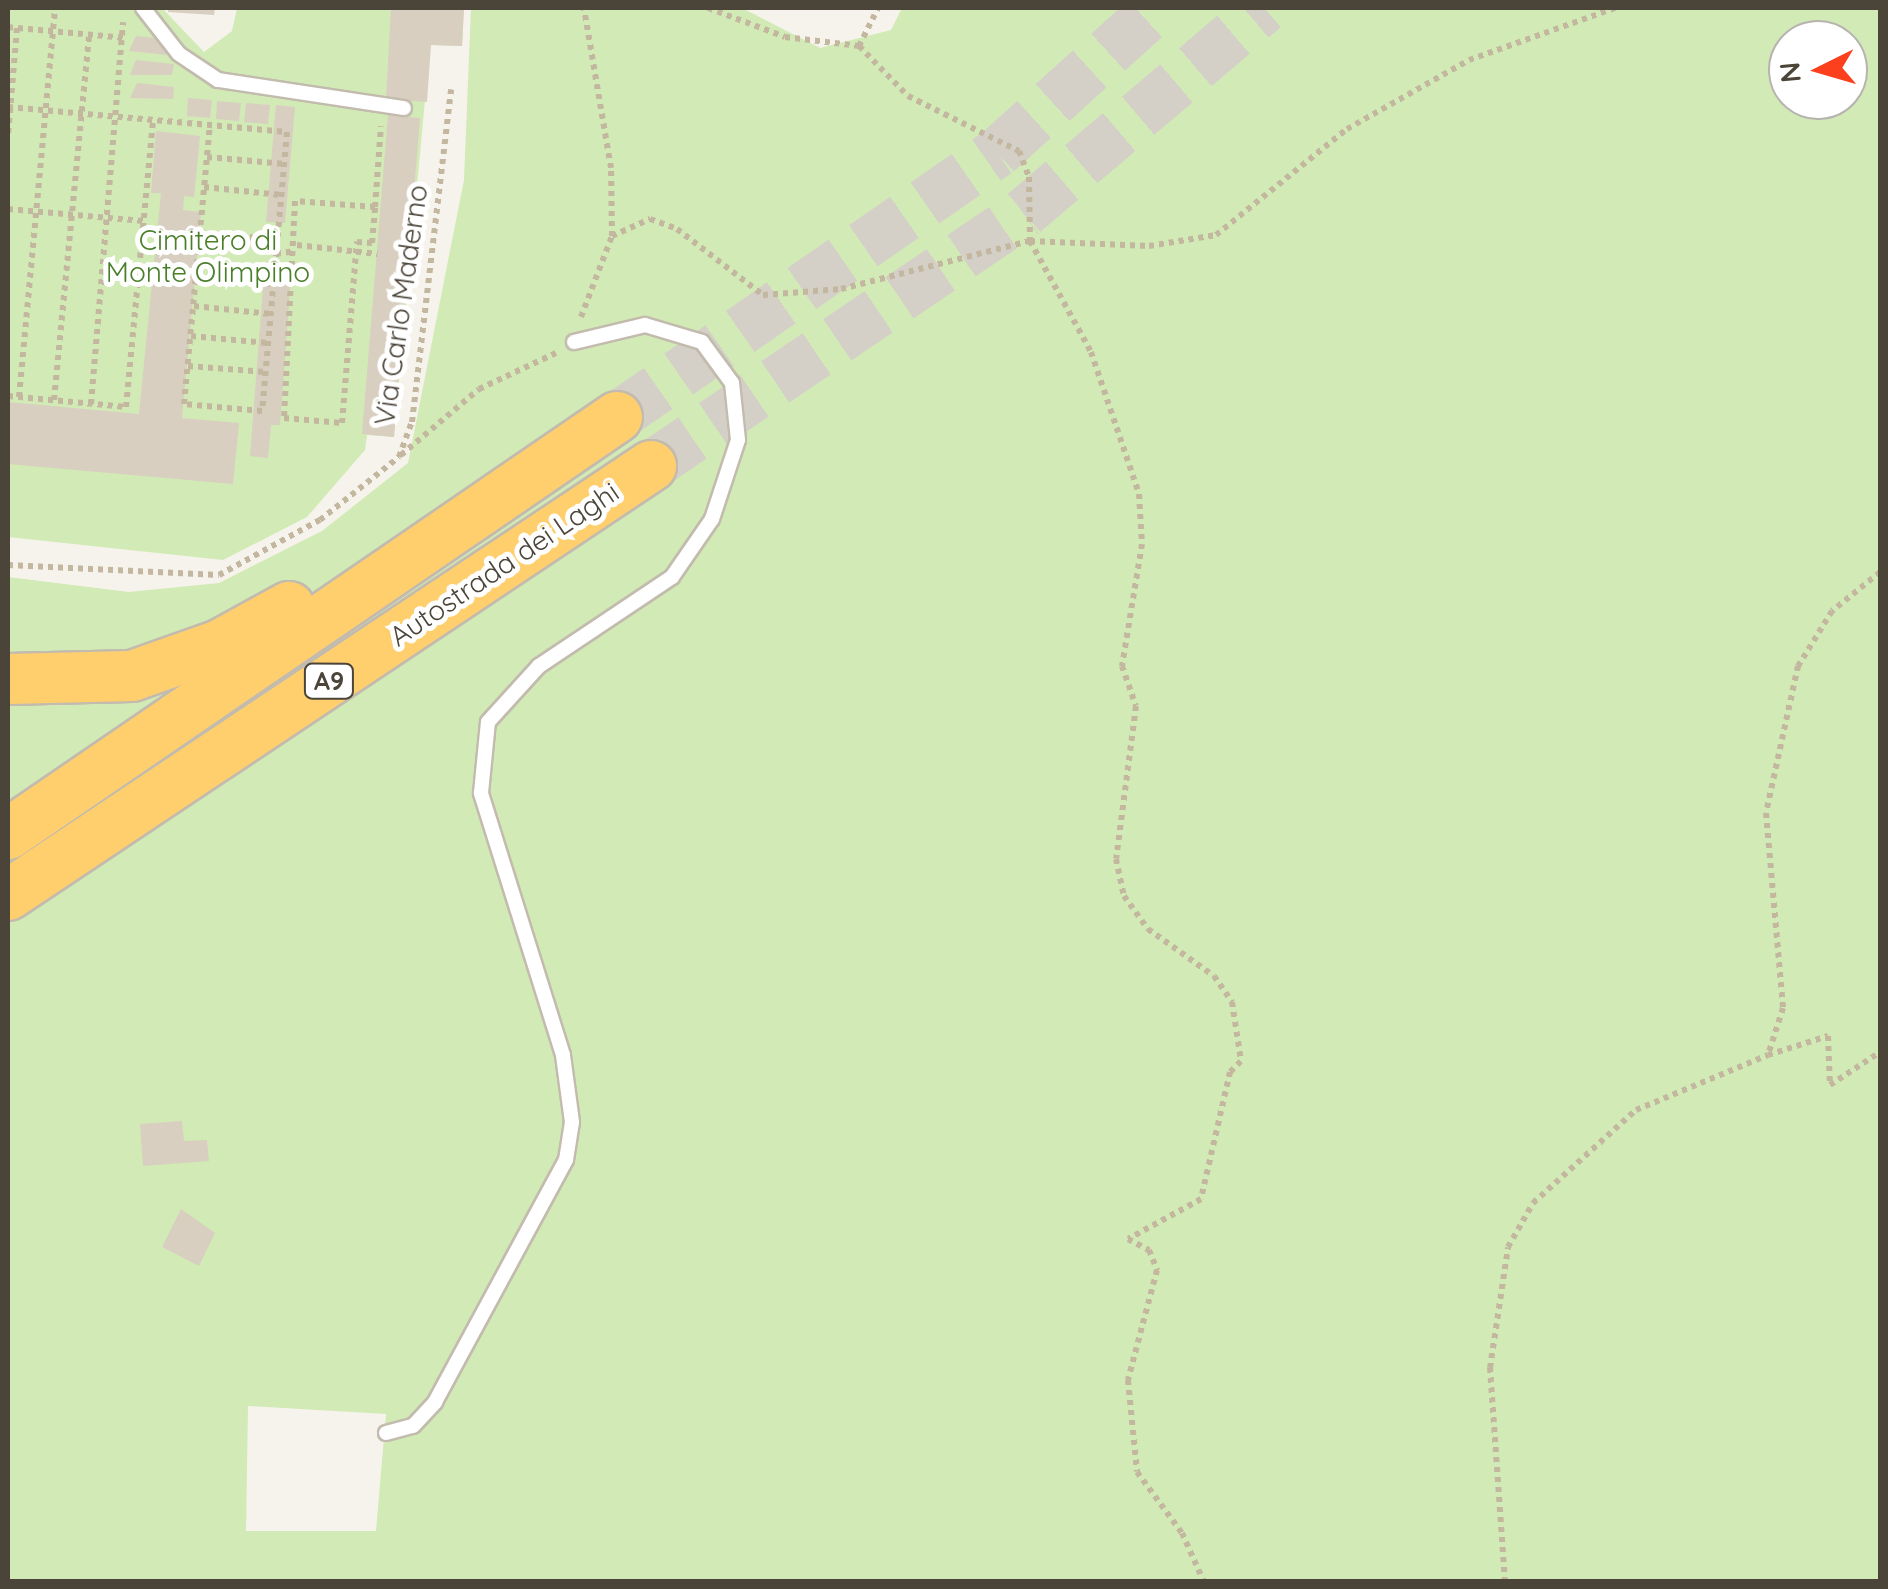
<!DOCTYPE html>
<style>
body{margin:0}
#map{position:relative;width:1888px;height:1589px;overflow:hidden;background:#f6f3ec;font-family:Quicksand,sans-serif}
div>[style]{position:absolute}
.green>*{inset:0;background:#d2eab5}
.building>*{inset:0;background:#d8cfc1}
.highway-tunnel>*{height:50px;margin-top:-25px;transform-origin:0;background:repeating-linear-gradient(90deg,#d4d0c8 0 50px,transparent 0 75px)}
.path>*{height:6px;margin-top:-3px;transform-origin:0;background:repeating-linear-gradient(90deg,#c4b79f 0 5px,transparent 0 10px)}
.roads{filter:drop-shadow(2px 0 #c2bbae) drop-shadow(-2px 0 #c2bbae) drop-shadow(0 2px #c2bbae) drop-shadow(0 -2px #c2bbae)}
.lane>*{height:14px;margin:-7px;padding:0 7px;transform-origin:7px;border-radius:7px;background:#fff}
.highway>*{height:50px;margin:-25px;padding:0 25px;transform-origin:25px;border-radius:25px;background:#ffcf6e}
span{translate:-50% -50%;white-space:nowrap;text-align:center;line-height:1.15;-webkit-text-stroke:10px #fff;paint-order:stroke}
.shield-label span{padding:2px 8px;background:#fff;border:2px solid;border-radius:8px;-webkit-text-stroke-width:0}
.shield-label{font-size:25px;color:#4b4439;font-weight:700}
.park-label{font-size:28px;color:#4a7f2a}
.street-label{font-size:28px;color:#4b4439}
.frame{position:absolute;inset:0;border:10px solid #4b4439;pointer-events:none}
.north{position:absolute;left:1768px;top:20px;width:100px;height:100px;box-sizing:border-box;background:#fff;border:2px solid #b7b4b0;border-radius:50%;rotate:265deg;font-size:28px;font-weight:700;line-height:40px;text-align:center;color:#4b4439}
.north::after{content:'';display:block;margin:auto;width:35px;height:45px;background:#fc3f1d;clip-path:polygon(50% 0,100% 100%,50% 72%,0 100%)}
</style>
<div id="map">
<div class="green">
<i style="clip-path:polygon(8px 8px,162px 8px,204px 52px,232px 31px,237px 8px,464px 8px,462px 46px,430px 45px,394px 437px,367px 435px,365px 450px,307px 517px,223px 560px,8px 537px)"></i>
<i style="clip-path:polygon(evenodd,471px 8px,742px 8px,820px 48px,891px 30px,902px 8px,1880px 8px,1880px 1581px,8px 1582px,8px 577px,129px 592px,219px 583px,322px 531px,408px 463px,464px 180px,471px 8px,1788px 40px,1848px 40px,1848px 100px,1788px 100px,1788px 40px,471px 8px,248px 1406px,386px 1414px,376px 1531px,246px 1531px,248px 1406px)"></i>
</div>
<div class="building">
<i style="clip-path:polygon(168px 8px,215px 8px,214px 15px,168px 12px)"></i>
<i style="clip-path:polygon(391px 8px,464px 8px,462px 46px,431px 45px,427px 102px,386px 99px)"></i>
<i style="clip-path:polygon(136px 36px,173px 40px,168px 55px,129px 51px)"></i>
<i style="clip-path:polygon(136px 60px,174px 64px,172px 75px,130px 75px)"></i>
<i style="clip-path:polygon(137px 83px,174px 87px,173px 99px,130px 98px)"></i>
<i style="clip-path:polygon(188px 98px,212px 100px,210px 118px,187px 116px)"></i>
<i style="clip-path:polygon(217px 101px,241px 103px,239px 121px,216px 119px)"></i>
<i style="clip-path:polygon(246px 103px,270px 105px,268px 124px,244px 122px)"></i>
<i style="clip-path:polygon(276px 105px,295px 107px,285px 223px,266px 222px)"></i>
<i style="clip-path:polygon(388px 115px,420px 118px,394px 437px,362px 434px)"></i>
<i style="clip-path:polygon(156px 131px,200px 136px,194px 197px,184px 196px,183px 210px,201px 212px,182px 418px,239px 423px,233px 484px,8px 464px,8px 402px,139px 414px,161px 193px,151px 193px)"></i>
<i style="clip-path:polygon(265px 262px,292px 265px,280px 425px,271px 425px,268px 458px,250px 456px)"></i>
<i style="clip-path:polygon(182px 1121px,184px 1141px,207px 1140px,209px 1161px,143px 1166px,140px 1124px)"></i>
<i style="clip-path:polygon(181px 1209px,215px 1233px,199px 1266px,162px 1247px)"></i>
</div>
<div class="highway-tunnel">
<i style="left:617px;top:417px;width:463px;rotate:-34.8deg"></i>
<i style="left:997px;top:153px;width:216px;rotate:-42.2deg"></i>
<i style="left:651px;top:466px;width:451px;rotate:-34.1deg"></i>
<i style="left:1024px;top:213px;width:316px;rotate:-40.4deg"></i>
</div>
<div class="path">
<i style="left:708px;top:8px;width:82px;rotate:20.6deg"></i>
<i style="left:785px;top:37px;width:75px;rotate:6.9deg"></i>
<i style="left:859px;top:46px;width:70px;rotate:45.6deg"></i>
<i style="left:908px;top:96px;width:124px;rotate:26.4deg"></i>
<i style="left:1019px;top:151px;width:28px;rotate:69deg"></i>
<i style="left:1029px;top:177px;width:64px;rotate:89.1deg"></i>
<i style="left:1030px;top:241px;width:127px;rotate:61.2deg"></i>
<i style="left:1091px;top:352px;width:150px;rotate:71.3deg"></i>
<i style="left:1139px;top:494px;width:50px;rotate:86.6deg"></i>
<i style="left:1142px;top:544px;width:124px;rotate:99.3deg"></i>
<i style="left:1122px;top:666px;width:42px;rotate:70.7deg"></i>
<i style="left:1136px;top:706px;width:154px;rotate:97.4deg"></i>
<i style="left:1116px;top:859px;width:38px;rotate:78deg"></i>
<i style="left:1124px;top:896px;width:41px;rotate:54deg"></i>
<i style="left:1148px;top:929px;width:81px;rotate:35.5deg"></i>
<i style="left:1214px;top:976px;width:32px;rotate:55deg"></i>
<i style="left:1232px;top:1002px;width:60px;rotate:81.3deg"></i>
<i style="left:1241px;top:1061px;width:16px;rotate:135deg"></i>
<i style="left:1230px;top:1072px;width:130px;rotate:102.9deg"></i>
<i style="left:1201px;top:1199px;width:83px;rotate:151.3deg"></i>
<i style="left:1128px;top:1239px;width:24px;rotate:28deg"></i>
<i style="left:1149px;top:1250px;width:22px;rotate:68deg"></i>
<i style="left:1157px;top:1270px;width:114px;rotate:104.8deg"></i>
<i style="left:1128px;top:1380px;width:92px;rotate:84.4deg"></i>
<i style="left:1137px;top:1472px;width:76px;rotate:53.6deg"></i>
<i style="left:1182px;top:1533px;width:54px;rotate:65.8deg"></i>
<i style="left:8px;top:27px;width:9px;rotate:6deg"></i>
<i style="left:17px;top:28px;width:107px;rotate:94.8deg"></i>
<i style="left:18px;top:28px;width:108px;rotate:5.3deg"></i>
<i style="left:859px;top:46px;width:42px;rotate:-63.4deg"></i>
<i style="left:8px;top:107px;width:280px;rotate:5.1deg"></i>
<i style="left:287px;top:132px;width:280px;rotate:95.1deg"></i>
<i style="left:262px;top:411px;width:78px;rotate:-174.9deg"></i>
<i style="left:184px;top:404px;width:280px;rotate:-84.7deg"></i>
<i style="left:207px;top:157px;width:78px;rotate:5.1deg"></i>
<i style="left:204px;top:187px;width:78px;rotate:5.9deg"></i>
<i style="left:375px;top:207px;width:80px;rotate:-175.7deg"></i>
<i style="left:295px;top:201px;width:217px;rotate:92.9deg"></i>
<i style="left:284px;top:418px;width:58px;rotate:4.9deg"></i>
<i style="left:342px;top:423px;width:182px;rotate:-85.3deg"></i>
<i style="left:357px;top:242px;width:15px;rotate:4deg"></i>
<i style="left:372px;top:243px;width:36px;rotate:-85deg"></i>
<i style="left:375px;top:207px;width:81px;rotate:-85.8deg"></i>
<i style="left:8px;top:209px;width:136px;rotate:5.1deg"></i>
<i style="left:200px;top:232px;width:78px;rotate:5.9deg"></i>
<i style="left:612px;top:236px;width:42px;rotate:-24.1deg"></i>
<i style="left:650px;top:219px;width:29px;rotate:20deg"></i>
<i style="left:677px;top:229px;width:108px;rotate:37.5deg"></i>
<i style="left:763px;top:295px;width:78px;rotate:-4.4deg"></i>
<i style="left:841px;top:289px;width:195px;rotate:-14.3deg"></i>
<i style="left:1030px;top:241px;width:119px;rotate:2.4deg"></i>
<i style="left:1149px;top:246px;width:68px;rotate:-9.3deg"></i>
<i style="left:1216px;top:235px;width:169px;rotate:-39deg"></i>
<i style="left:1347px;top:129px;width:140px;rotate:-29.5deg"></i>
<i style="left:1469px;top:60px;width:155px;rotate:-19.6deg"></i>
<i style="left:297px;top:245px;width:81px;rotate:6.4deg"></i>
<i style="left:276px;top:254px;width:19px;rotate:-9deg"></i>
<i style="left:196px;top:277px;width:78px;rotate:5.1deg"></i>
<i style="left:194px;top:306px;width:77px;rotate:5.9deg"></i>
<i style="left:581px;top:317px;width:87px;rotate:-69.1deg"></i>
<i style="left:612px;top:236px;width:68px;rotate:-90.8deg"></i>
<i style="left:611px;top:168px;width:162px;rotate:-99.6deg"></i>
<i style="left:191px;top:336px;width:77px;rotate:5.2deg"></i>
<i style="left:188px;top:366px;width:77px;rotate:4.5deg"></i>
<i style="left:8px;top:396px;width:119px;rotate:5.3deg"></i>
<i style="left:126px;top:407px;width:288px;rotate:-84.6deg"></i>
<i style="left:19px;top:397px;width:391px;rotate:-84.7deg"></i>
<i style="left:54px;top:400px;width:367px;rotate:-84.5deg"></i>
<i style="left:91px;top:404px;width:383px;rotate:-85.2deg"></i>
<i style="left:401px;top:455px;width:102px;rotate:-40.2deg"></i>
<i style="left:479px;top:389px;width:85px;rotate:-25.1deg"></i>
<i style="left:8px;top:565px;width:211px;rotate:2.7deg"></i>
<i style="left:219px;top:575px;width:115px;rotate:-28.6deg"></i>
<i style="left:320px;top:520px;width:101px;rotate:-38.6deg"></i>
<i style="left:399px;top:457px;width:37px;rotate:-70deg"></i>
<i style="left:412px;top:422px;width:335px;rotate:-83.3deg"></i>
<i style="left:1880px;top:572px;width:62px;rotate:140.9deg"></i>
<i style="left:1832px;top:611px;width:65px;rotate:121.7deg"></i>
<i style="left:1798px;top:666px;width:150px;rotate:102.3deg"></i>
<i style="left:1766px;top:813px;width:196px;rotate:85deg"></i>
<i style="left:1783px;top:1008px;width:49px;rotate:107.7deg"></i>
<i style="left:1768px;top:1055px;width:63px;rotate:-17.6deg"></i>
<i style="left:1828px;top:1036px;width:49px;rotate:87.7deg"></i>
<i style="left:1830px;top:1085px;width:60px;rotate:-33.4deg"></i>
<i style="left:1505px;top:1582px;width:215px;rotate:-94deg"></i>
<i style="left:1490px;top:1368px;width:122px;rotate:-81.5deg"></i>
<i style="left:1508px;top:1247px;width:51px;rotate:-60.4deg"></i>
<i style="left:1533px;top:1203px;width:139px;rotate:-42.1deg"></i>
<i style="left:1636px;top:1110px;width:143px;rotate:-22.6deg"></i>
</div>
<div class="roads">
<div class="lane">
<i style="left:143px;top:8px;width:58px;rotate:52deg"></i>
<i style="left:179px;top:54px;width:47px;rotate:33.7deg"></i>
<i style="left:218px;top:80px;width:188px;rotate:8.6deg"></i>
<i style="left:386px;top:1433px;width:28px;rotate:-15deg"></i>
<i style="left:413px;top:1426px;width:33px;rotate:-47deg"></i>
<i style="left:435px;top:1402px;width:275px;rotate:-61.6deg"></i>
<i style="left:566px;top:1160px;width:38px;rotate:-81deg"></i>
<i style="left:572px;top:1122px;width:68px;rotate:-97.7deg"></i>
<i style="left:563px;top:1055px;width:275px;rotate:-107.4deg"></i>
<i style="left:481px;top:793px;width:71px;rotate:-84.4deg"></i>
<i style="left:488px;top:722px;width:76px;rotate:-47.7deg"></i>
<i style="left:539px;top:666px;width:160px;rotate:-33.8deg"></i>
<i style="left:672px;top:577px;width:70px;rotate:-55.4deg"></i>
<i style="left:712px;top:519px;width:83px;rotate:-71.8deg"></i>
<i style="left:738px;top:440px;width:57px;rotate:-96deg"></i>
<i style="left:732px;top:383px;width:51px;rotate:-126.2deg"></i>
<i style="left:702px;top:342px;width:59px;rotate:-163.4deg"></i>
<i style="left:645px;top:325px;width:73px;rotate:166.5deg"></i>
</div>
<div class="highway">
<i style="left:8px;top:679px;width:124px;rotate:-1.4deg"></i>
<i style="left:132px;top:676px;width:93px;rotate:-19.4deg"></i>
<i style="left:220px;top:645px;width:79px;rotate:-28.8deg"></i>
<i style="left:8px;top:834px;width:738px;rotate:-34.4deg"></i>
<i style="left:8px;top:895px;width:773px;rotate:-33.71deg"></i>
</div>
</div>
<div class="shield-label">
<span style="left:329px;top:681px">A9</span>
</div>
<div class="park-label">
<span style="left:208px;top:256px">Cimitero di<br>Monte Olimpino</span>
</div>
<div class="street-label">
<span style="left:401px;top:305px;rotate:-82deg">Via Carlo Maderno</span>
<span style="left:504px;top:564px;rotate:-34deg">Autostrada dei Laghi</span>
</div>
<div class="frame"></div>
<div class="north">N</div>
</div>
